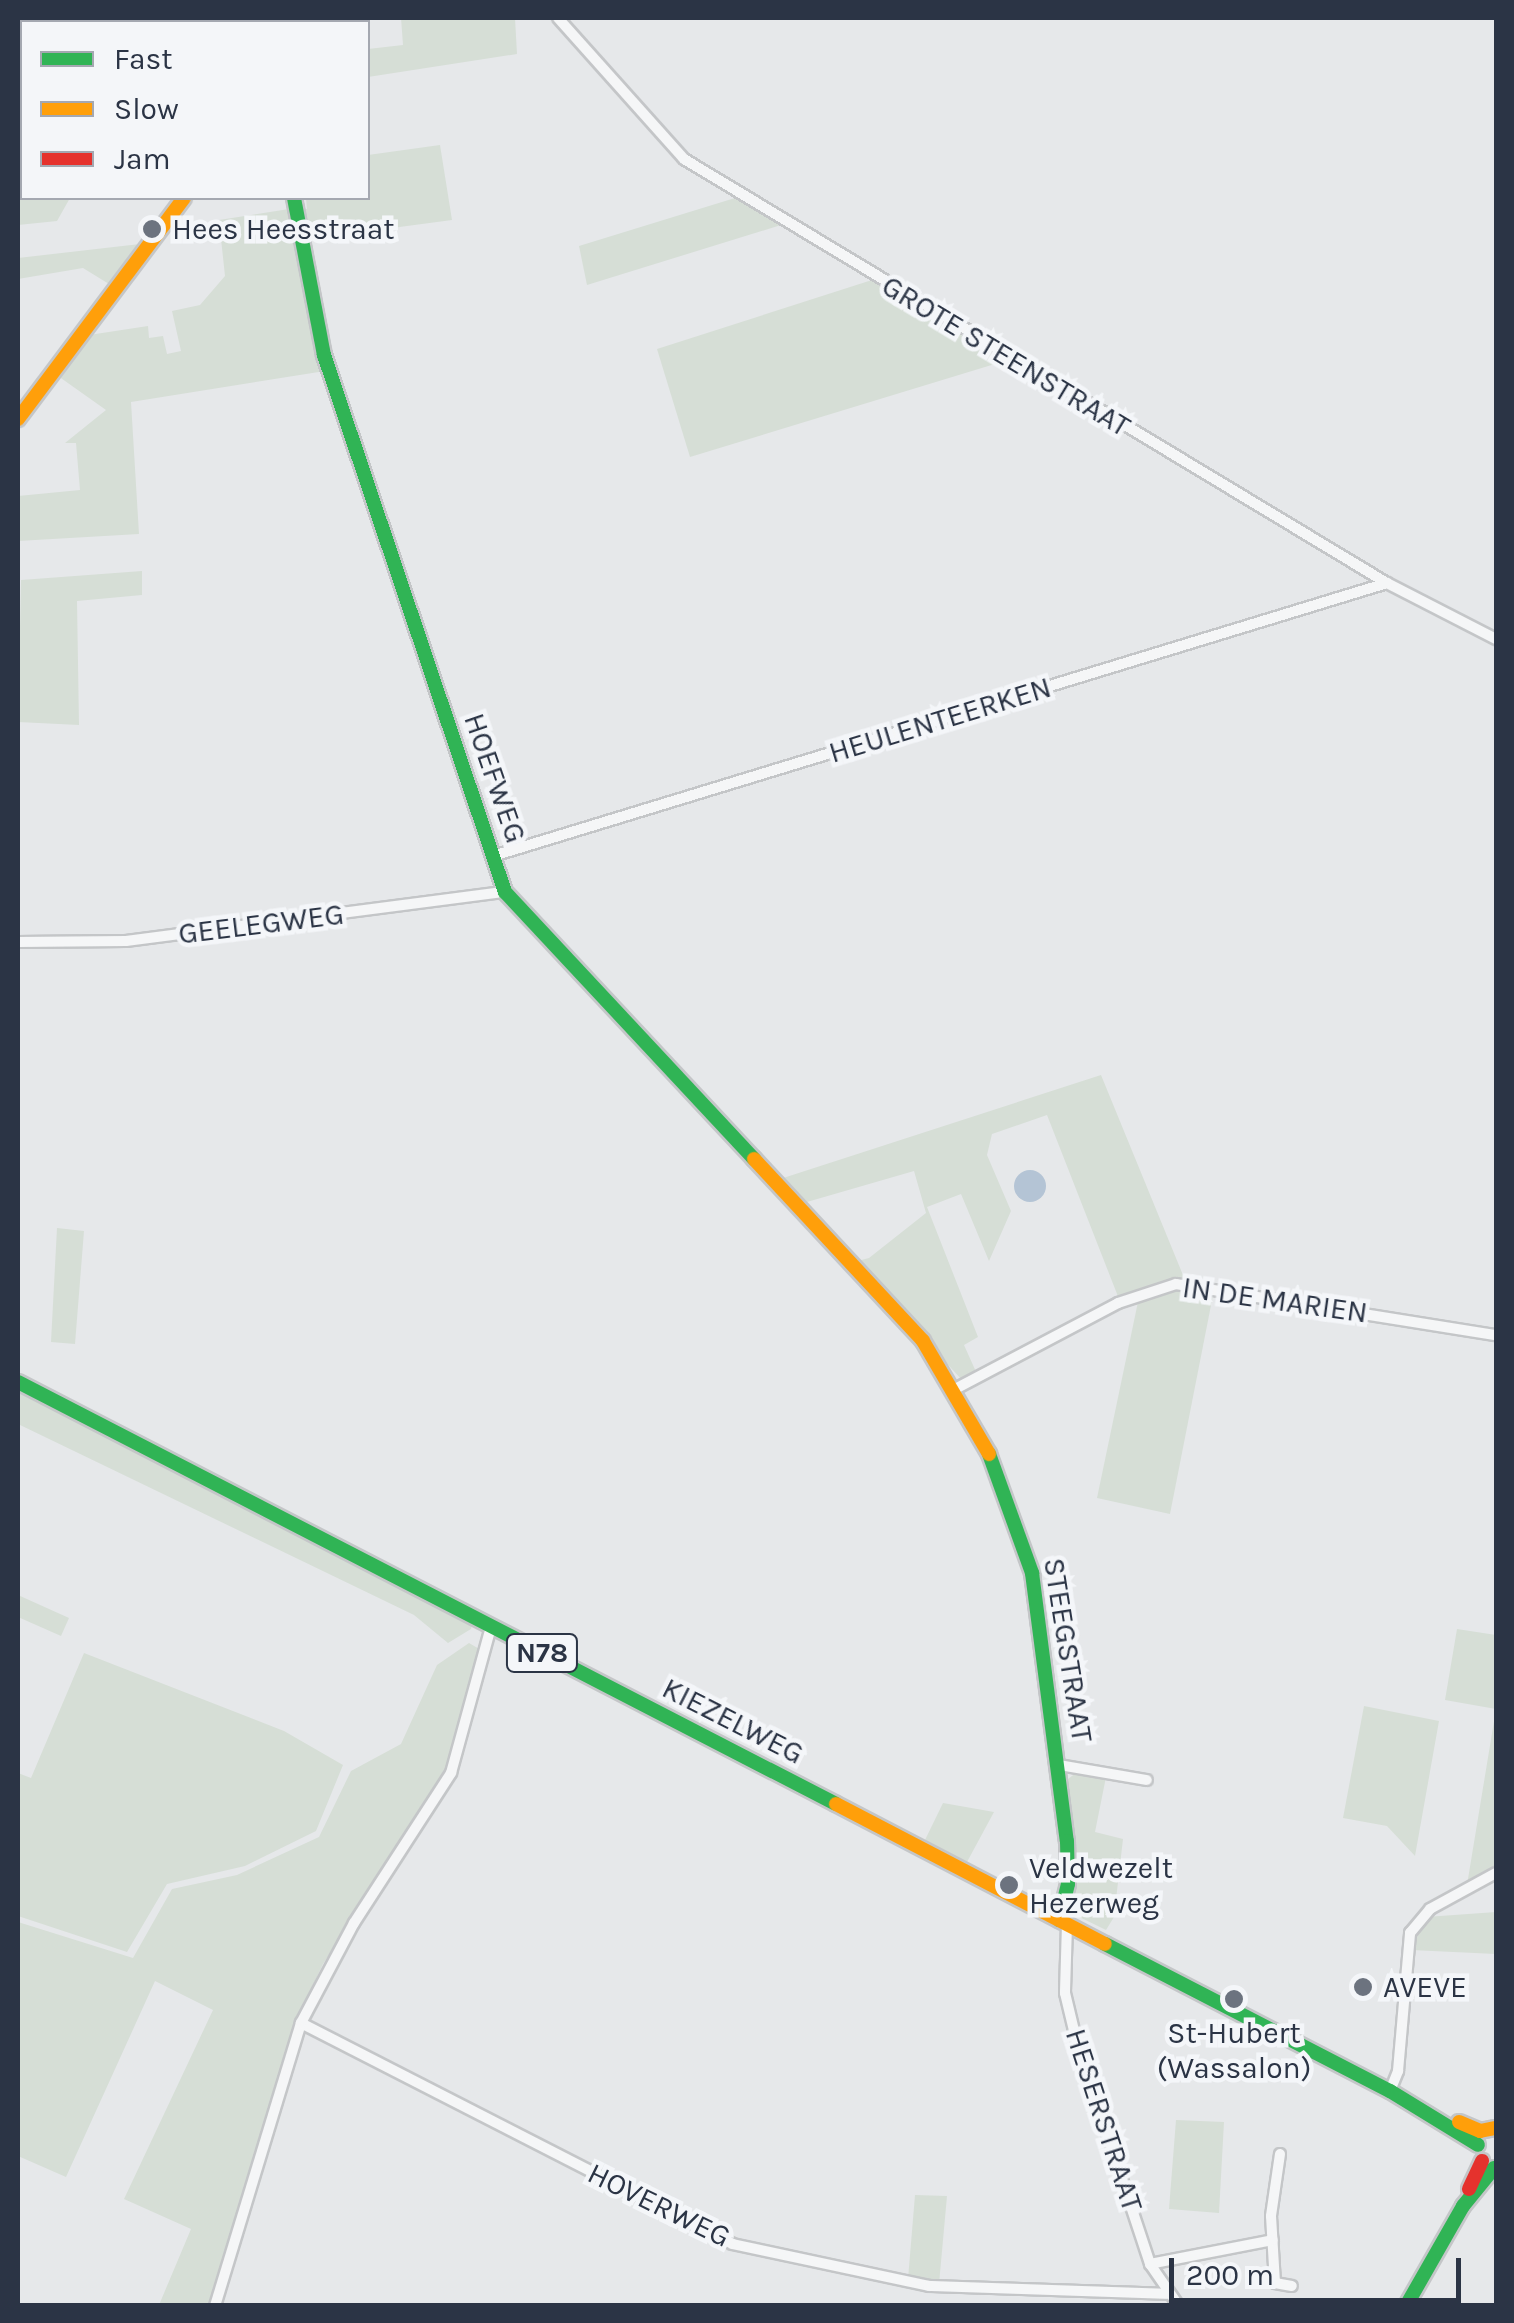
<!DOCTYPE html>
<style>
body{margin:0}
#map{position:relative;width:1514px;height:2323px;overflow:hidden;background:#e6e8ea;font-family:Karla,sans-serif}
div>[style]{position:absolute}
.green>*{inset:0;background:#d6ded6}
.water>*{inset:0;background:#b4c4d5}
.round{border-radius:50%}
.roads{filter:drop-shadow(2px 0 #c4c6c8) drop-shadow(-2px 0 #c4c6c8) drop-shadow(0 2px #c4c6c8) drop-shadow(0 -2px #c4c6c8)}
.street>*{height:10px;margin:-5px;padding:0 5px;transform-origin:5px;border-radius:5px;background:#f5f6f7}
.fast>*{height:14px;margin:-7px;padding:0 7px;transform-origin:7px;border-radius:7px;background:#30b455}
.slow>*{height:14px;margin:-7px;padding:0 7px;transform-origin:7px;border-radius:7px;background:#ff9f0a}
.jam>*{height:14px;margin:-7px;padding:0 7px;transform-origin:7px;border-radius:7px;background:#e5322d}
.dots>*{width:28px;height:28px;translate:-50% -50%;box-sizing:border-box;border:5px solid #f4f6f9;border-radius:50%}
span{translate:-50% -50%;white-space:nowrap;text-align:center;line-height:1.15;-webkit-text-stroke:9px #f4f6f9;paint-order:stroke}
.shield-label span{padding:2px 8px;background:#f4f6f9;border:2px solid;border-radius:8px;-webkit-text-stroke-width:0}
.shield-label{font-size:28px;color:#2b3445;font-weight:700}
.poi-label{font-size:30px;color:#2b3445}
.left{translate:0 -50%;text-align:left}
.street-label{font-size:30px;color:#2b3445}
.frame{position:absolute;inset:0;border:20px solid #2b3445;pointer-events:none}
.legend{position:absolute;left:20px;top:20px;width:350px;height:180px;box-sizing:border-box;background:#f4f6f9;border:2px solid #a4a8b1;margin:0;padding:12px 18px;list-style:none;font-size:30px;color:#2b3445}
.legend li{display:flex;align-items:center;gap:20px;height:50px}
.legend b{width:50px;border:2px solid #a4a8b1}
.scale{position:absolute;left:1169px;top:2258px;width:292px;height:45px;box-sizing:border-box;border:5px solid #2b3445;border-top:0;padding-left:12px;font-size:30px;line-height:35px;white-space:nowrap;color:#2b3445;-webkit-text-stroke:8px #f4f6f9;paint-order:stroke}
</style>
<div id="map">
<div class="green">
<i style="clip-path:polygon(18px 18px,217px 18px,22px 22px,22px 198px,70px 198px,57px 221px,18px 225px)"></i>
<i style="clip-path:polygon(401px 18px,515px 18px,517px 54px,368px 77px,368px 49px,403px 45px)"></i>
<i style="clip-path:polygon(440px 145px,452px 220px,302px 240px,299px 210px,307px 209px,306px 198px,368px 198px,368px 155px)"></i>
<i style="clip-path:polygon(735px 198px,781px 225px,587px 285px,579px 246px)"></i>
<i style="clip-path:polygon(289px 209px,325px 371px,131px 402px,139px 534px,18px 541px,18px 496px,80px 490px,76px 443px,65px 443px,106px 410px,58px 376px,89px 335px,148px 326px,149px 338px,163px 336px,167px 354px,181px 351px,172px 311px,200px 305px,225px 276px,219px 220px)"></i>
<i style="clip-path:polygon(140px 244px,109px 284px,83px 268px,18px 279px,18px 358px,18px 258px)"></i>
<i style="clip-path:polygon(872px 280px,1008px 360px,690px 457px,657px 349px)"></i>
<i style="clip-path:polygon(142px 571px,142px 595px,77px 601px,79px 725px,18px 722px,21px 580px)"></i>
<i style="clip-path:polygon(1101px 1075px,1185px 1280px,1119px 1299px,1047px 1115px,992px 1134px,987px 1155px,1011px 1211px,989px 1261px,961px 1194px,927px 1207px,978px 1337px,964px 1345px,977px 1374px,962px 1380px,854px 1262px,869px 1258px,926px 1213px,914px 1171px,800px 1204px,777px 1180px)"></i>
<i style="clip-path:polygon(57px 1228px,84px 1231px,75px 1344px,51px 1342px)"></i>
<i style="clip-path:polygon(1172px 1287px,1214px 1290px,1170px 1514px,1097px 1498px,1139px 1297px)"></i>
<i style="clip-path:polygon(18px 1391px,472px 1625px,471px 1629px,448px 1643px,414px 1615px,18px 1424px)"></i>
<i style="clip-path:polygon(18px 1595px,69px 1618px,61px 1636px,18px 1617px)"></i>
<i style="clip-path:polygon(1457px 1629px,1496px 1635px,1496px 1869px,1467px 1885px,1496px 1709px,1445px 1700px)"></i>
<i style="clip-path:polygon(469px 1643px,481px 1650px,447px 1772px,323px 1964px,298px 2016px,211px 2305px,159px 2305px,191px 2229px,124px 2199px,213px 2010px,155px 1981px,66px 2177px,18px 2156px,18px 1922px,133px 1958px,172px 1889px,237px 1875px,319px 1837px,351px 1771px,401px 1744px,437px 1665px)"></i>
<i style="clip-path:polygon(84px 1653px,284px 1731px,343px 1765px,316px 1831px,245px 1866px,167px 1884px,127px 1952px,18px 1916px,18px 1773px,31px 1778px)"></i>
<i style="clip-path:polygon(1364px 1706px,1439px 1721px,1415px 1856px,1387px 1826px,1343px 1818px)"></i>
<i style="clip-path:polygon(1079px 1771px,1106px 1777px,1095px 1832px,1123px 1839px,1114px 1917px,1106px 1930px,1067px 1911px,1065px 1781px)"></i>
<i style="clip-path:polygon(943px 1803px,994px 1812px,967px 1862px,925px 1840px)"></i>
<i style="clip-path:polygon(1496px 1912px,1496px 1954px,1411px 1950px,1426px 1917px)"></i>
<i style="clip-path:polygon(1176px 2120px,1224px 2122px,1219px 2213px,1169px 2209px)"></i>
<i style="clip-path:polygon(915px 2195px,947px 2196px,939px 2284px,908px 2279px)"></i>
</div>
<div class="water">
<i class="round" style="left:1014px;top:1170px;width:32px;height:32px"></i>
</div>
<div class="roads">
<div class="street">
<i style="left:558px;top:18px;width:189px;rotate:48.2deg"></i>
<i style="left:684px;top:159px;width:821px;rotate:31.1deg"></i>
<i style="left:1387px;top:583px;width:123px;rotate:27.2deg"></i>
<i style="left:493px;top:856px;width:935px;rotate:-16.98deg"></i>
<i style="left:18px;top:942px;width:108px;rotate:-0.5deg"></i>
<i style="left:126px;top:941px;width:382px;rotate:-7.4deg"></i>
<i style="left:957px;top:1388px;width:182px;rotate:-27.8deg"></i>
<i style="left:1118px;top:1303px;width:61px;rotate:-18.1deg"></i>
<i style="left:1176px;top:1284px;width:324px;rotate:9.1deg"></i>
<i style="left:1059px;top:1765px;width:89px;rotate:9.7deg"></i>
<i style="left:1067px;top:1924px;width:69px;rotate:91.7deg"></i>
<i style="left:1065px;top:1993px;width:51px;rotate:76.5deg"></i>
<i style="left:1077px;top:2043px;width:233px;rotate:71.7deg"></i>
<i style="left:1150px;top:2264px;width:51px;rotate:55.4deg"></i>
<i style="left:301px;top:2023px;width:484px;rotate:27.1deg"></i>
<i style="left:732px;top:2244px;width:201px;rotate:12deg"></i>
<i style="left:929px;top:2286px;width:238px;rotate:1.9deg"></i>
<i style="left:1390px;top:2091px;width:22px;rotate:-68deg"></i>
<i style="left:1398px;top:2071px;width:139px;rotate:-85deg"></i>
<i style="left:1410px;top:1933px;width:31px;rotate:-50deg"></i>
<i style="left:1430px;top:1909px;width:75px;rotate:-28.6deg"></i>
<i style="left:1280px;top:2154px;width:63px;rotate:98.3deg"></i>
<i style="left:1271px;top:2216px;width:67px;rotate:86.6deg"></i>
<i style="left:1275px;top:2283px;width:17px;rotate:10deg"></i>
<i style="left:1150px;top:2264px;width:125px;rotate:-11deg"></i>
<i style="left:215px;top:2306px;width:296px;rotate:-73.1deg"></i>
<i style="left:301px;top:2023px;width:113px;rotate:-62.1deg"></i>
<i style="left:354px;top:1923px;width:179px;rotate:-57.1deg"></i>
<i style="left:451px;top:1773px;width:151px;rotate:-74.7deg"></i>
</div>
<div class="fast">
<i style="left:278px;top:22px;width:4px;rotate:-76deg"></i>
<i style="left:294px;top:198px;width:160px;rotate:79.2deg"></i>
<i style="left:324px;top:355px;width:567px;rotate:71.37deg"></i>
<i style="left:505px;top:892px;width:365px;rotate:47deg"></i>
<i style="left:18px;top:1382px;width:920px;rotate:27.29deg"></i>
<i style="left:989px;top:1454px;width:127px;rotate:70.1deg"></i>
<i style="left:1032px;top:1573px;width:270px;rotate:82.6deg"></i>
<i style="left:1067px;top:1841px;width:43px;rotate:88.7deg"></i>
<i style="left:1068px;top:1884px;width:37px;rotate:104deg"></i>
<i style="left:1105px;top:1944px;width:321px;rotate:27.3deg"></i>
<i style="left:1390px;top:2091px;width:103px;rotate:31.5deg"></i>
<i style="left:1406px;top:2306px;width:115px;rotate:-60.3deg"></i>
<i style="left:1463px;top:2206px;width:49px;rotate:-50.8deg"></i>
</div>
<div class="slow">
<i style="left:18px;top:419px;width:276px;rotate:-53.1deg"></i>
<i style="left:754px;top:1159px;width:248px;rotate:47.1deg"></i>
<i style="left:923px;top:1341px;width:131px;rotate:59.7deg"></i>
<i style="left:836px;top:1804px;width:303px;rotate:27.5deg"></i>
<i style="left:1459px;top:2122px;width:23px;rotate:23deg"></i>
<i style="left:1480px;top:2131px;width:16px;rotate:-11deg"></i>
</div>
<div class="jam">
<i style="left:1469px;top:2189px;width:31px;rotate:-65deg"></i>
</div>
</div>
<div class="dots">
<i style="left:152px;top:229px;background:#6c737f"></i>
<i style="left:1009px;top:1885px;background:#6c737f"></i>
<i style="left:1363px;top:1987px;background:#6c737f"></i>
<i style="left:1234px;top:1999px;background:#6c737f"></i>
</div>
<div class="shield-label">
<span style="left:542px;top:1653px">N78</span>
</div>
<div class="poi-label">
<span class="left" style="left:172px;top:229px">Hees Heesstraat</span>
<span class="left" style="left:1029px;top:1885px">Veldwezelt<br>Hezerweg</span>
<span class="left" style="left:1383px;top:1987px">AVEVE</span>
<span style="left:1234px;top:2050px">St-Hubert<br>(Wassalon)</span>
</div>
<div class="street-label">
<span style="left:1006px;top:356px;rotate:31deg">GROTE STEENSTRAAT</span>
<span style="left:940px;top:720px;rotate:-17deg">HEULENTEERKEN</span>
<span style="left:495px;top:778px;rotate:71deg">HOEFWEG</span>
<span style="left:261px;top:924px;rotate:-7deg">GEELEGWEG</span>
<span style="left:1275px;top:1300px;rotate:8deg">IN DE MARIEN</span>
<span style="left:1068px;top:1650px;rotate:81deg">STEEGSTRAAT</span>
<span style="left:733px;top:1721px;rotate:27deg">KIEZELWEG</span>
<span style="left:1104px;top:2120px;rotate:72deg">HESERSTRAAT</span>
<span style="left:659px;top:2205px;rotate:26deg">HOVERWEG</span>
</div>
<div class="frame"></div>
<ul class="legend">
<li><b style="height:12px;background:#30b455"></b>Fast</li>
<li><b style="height:12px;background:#ff9f0a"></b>Slow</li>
<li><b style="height:12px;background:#e5322d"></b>Jam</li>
</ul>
<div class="scale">200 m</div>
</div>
